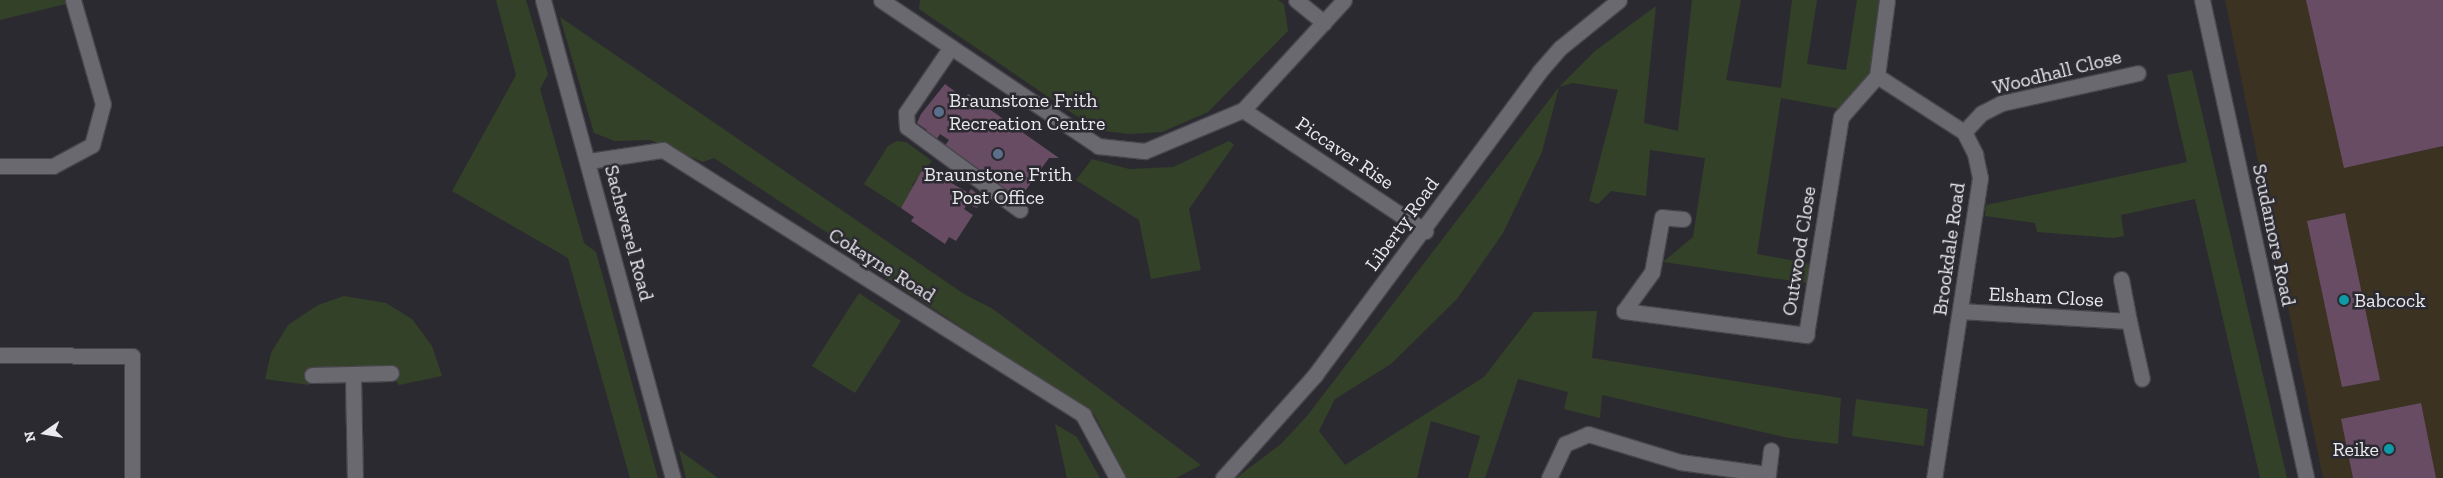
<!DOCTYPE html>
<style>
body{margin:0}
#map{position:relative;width:2443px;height:478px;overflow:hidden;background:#2c2a31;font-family:"Zilla Slab",serif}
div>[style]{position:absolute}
.industrial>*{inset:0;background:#3b3221}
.green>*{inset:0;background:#334128}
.building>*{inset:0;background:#674c64}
.roads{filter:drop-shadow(1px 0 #47464b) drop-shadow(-1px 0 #47464b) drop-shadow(0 1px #47464b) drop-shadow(0 -1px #47464b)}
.minor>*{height:15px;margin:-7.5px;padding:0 7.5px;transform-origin:7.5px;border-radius:7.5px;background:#6a6970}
.dots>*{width:14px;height:14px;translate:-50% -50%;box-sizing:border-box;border:2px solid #2c2a31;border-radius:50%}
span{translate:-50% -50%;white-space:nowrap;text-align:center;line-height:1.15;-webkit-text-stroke:5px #2c2a31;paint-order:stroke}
.street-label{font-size:20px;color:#eae9ed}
.poi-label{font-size:20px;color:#eae9ed}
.left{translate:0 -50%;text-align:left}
.right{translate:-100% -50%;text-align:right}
.north{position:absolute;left:20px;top:408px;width:50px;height:50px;-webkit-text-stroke:4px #2c2a31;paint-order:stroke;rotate:257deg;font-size:14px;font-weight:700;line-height:20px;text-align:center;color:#eae9ed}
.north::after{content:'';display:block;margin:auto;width:18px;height:22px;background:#eae9ed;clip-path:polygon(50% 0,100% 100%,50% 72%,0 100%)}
</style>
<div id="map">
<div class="industrial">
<i style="clip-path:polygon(2225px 0,2443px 0,2443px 478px,2323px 478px)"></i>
</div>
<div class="green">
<i style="clip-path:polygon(0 0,73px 0,74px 2px,0 20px)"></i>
<i style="clip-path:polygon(496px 0,526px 0,548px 74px,540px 89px,584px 243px,596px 252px,658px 478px,630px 478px,568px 258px,452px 191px,516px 75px)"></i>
<i style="clip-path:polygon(920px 0,1278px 0,1284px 4px,1288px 31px,1208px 112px,1162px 132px,1129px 134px,1097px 130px,919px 9px)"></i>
<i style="clip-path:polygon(1692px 0,1741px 0,1726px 80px,1781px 88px,1792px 0,1817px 0,1807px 64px,1846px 70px,1857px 0,1887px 0,1877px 76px,1845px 110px,1781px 98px,1757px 254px,1817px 265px,1813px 284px,1663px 262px,1693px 237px,1705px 158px,1650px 150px,1646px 196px,1611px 191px,1598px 204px,1589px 201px,1618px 90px,1573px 83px,1559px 87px,1542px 152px,1503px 233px,1457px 299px,1391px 364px,1335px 399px,1319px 431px,1345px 465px,1484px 377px,1534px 312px,1597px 311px,1592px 358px,1841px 398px,1838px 444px,1789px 438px,1602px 395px,1600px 418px,1564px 409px,1568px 392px,1518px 379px,1485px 478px,1468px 478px,1480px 436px,1431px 421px,1417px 478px,1236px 478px,1281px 444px,1307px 416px,1559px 87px,1595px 51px,1656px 6px,1644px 123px,1678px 131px)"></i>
<i style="clip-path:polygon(560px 17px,964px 294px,993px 309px,1201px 465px,1176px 478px,1127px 478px,1094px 414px,857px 259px,855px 251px,714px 158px,703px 162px,650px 140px,615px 141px,594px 133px)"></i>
<i style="clip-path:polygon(2192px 70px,2287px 478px,2260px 478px,2195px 199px,2121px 215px,2124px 236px,2114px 238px,2037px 232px,2035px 223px,1985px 216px,1986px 205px,2187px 162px,2167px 75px)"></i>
<i style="clip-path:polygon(897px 141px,906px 142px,932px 161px,912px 185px,915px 187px,901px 208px,864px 184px,888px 146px)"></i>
<i style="clip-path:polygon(1229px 141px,1234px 145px,1189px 209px,1201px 270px,1151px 279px,1139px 220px,1076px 180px,1092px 159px,1129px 169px,1173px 167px)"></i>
<i style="clip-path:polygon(859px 293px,901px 321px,855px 393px,812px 366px)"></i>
<i style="clip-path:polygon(344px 296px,386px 303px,412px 319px,432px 346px,442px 376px,399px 385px,390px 373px,312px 375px,309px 385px,265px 379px,271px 353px,288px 325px,318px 305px)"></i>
<i style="clip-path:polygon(1856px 399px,1928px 409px,1924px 446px,1852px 436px)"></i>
<i style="clip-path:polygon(1055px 424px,1077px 437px,1100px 478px,1067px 478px)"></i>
<i style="clip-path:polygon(679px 450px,718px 478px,686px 478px)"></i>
</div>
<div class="building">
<i style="clip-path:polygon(2306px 0,2443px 0,2443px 146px,2344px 168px)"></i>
<i style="clip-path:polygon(945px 84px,965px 99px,968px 94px,1059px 158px,1049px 158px,1020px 198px,943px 148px,949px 140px,940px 134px,935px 142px,924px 135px,927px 130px,917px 123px,921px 114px)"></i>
<i style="clip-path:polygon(924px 167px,967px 192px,964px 196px,970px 200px,964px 209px,973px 215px,956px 241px,949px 237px,945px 244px,911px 221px,914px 217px,901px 208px)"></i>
<i style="clip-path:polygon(971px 189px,983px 198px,977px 208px,972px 206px,976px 200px,968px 194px)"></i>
<i style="clip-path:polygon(2345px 213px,2380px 380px,2342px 387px,2307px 221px)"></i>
<i style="clip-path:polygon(2421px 403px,2436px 478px,2353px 478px,2341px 419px)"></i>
</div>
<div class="roads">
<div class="minor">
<i style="left:543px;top:0;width:495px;rotate:74.8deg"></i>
<i style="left:881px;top:0;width:262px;rotate:33.9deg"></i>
<i style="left:1098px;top:146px;width:47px;rotate:6.1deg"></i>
<i style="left:1145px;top:151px;width:106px;rotate:-22.7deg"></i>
<i style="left:1243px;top:110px;width:149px;rotate:-47.4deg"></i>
<i style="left:1296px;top:0;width:36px;rotate:39deg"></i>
<i style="left:2202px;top:0;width:489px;rotate:77.7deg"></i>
<i style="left:951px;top:47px;width:80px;rotate:124.3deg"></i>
<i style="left:906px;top:113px;width:14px;rotate:86deg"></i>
<i style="left:907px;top:127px;width:140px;rotate:36.3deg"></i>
<i style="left:1877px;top:76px;width:103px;rotate:32.8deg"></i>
<i style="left:1964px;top:132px;width:25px;rotate:63deg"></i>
<i style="left:1975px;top:154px;width:25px;rotate:78deg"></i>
<i style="left:1980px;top:178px;width:304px;rotate:98.7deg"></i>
<i style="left:1243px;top:110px;width:219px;rotate:33.6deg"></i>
<i style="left:1964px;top:132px;width:26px;rotate:-47deg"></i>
<i style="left:1982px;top:113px;width:22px;rotate:-27deg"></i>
<i style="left:2002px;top:103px;width:139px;rotate:-12.4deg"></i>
<i style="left:589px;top:161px;width:75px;rotate:-8.5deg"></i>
<i style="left:663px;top:150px;width:497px;rotate:32.2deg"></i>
<i style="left:1083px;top:415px;width:72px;rotate:61.6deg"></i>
<i style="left:0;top:166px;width:53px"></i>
<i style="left:53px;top:166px;width:44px;rotate:-28.3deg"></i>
<i style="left:92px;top:145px;width:42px;rotate:-75deg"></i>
<i style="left:103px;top:104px;width:108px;rotate:-106.1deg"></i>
<i style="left:1683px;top:219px;width:21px;rotate:-175deg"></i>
<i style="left:1662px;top:217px;width:56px;rotate:100.3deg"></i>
<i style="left:1652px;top:272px;width:48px;rotate:125.7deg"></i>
<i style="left:1624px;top:311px;width:184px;rotate:7.5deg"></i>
<i style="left:1806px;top:335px;width:221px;rotate:-80.9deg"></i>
<i style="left:1841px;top:117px;width:55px;rotate:-48.7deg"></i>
<i style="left:1877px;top:76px;width:77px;rotate:-82.5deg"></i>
<i style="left:2121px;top:279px;width:43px;rotate:79.2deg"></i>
<i style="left:1960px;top:311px;width:169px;rotate:3.4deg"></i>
<i style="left:2129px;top:321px;width:59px;rotate:77.4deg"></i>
<i style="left:0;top:355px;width:132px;rotate:0.4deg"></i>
<i style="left:132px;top:356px;width:122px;rotate:90deg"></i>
<i style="left:312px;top:375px;width:79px;rotate:-1.5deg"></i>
<i style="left:353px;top:377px;width:101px;rotate:88.9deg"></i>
<i style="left:1223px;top:478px;width:138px;rotate:-48.2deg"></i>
<i style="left:1315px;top:375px;width:377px;rotate:-53.5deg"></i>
<i style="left:1539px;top:72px;width:32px;rotate:-49deg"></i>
<i style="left:1560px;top:48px;width:76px;rotate:-39.1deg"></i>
<i style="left:1549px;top:478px;width:38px;rotate:-65deg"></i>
<i style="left:1565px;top:444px;width:25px;rotate:-23deg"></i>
<i style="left:1588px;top:434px;width:96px;rotate:16.9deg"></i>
<i style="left:1680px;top:462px;width:89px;rotate:7.8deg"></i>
<i style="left:1768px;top:474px;width:24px;rotate:-83deg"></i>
</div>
</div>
<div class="dots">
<i style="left:939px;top:112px;background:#5c6f8a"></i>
<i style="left:998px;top:154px;background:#5c6f8a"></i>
<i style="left:2344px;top:300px;background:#0f9aa8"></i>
<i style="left:2389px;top:449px;background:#0f9aa8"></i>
</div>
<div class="street-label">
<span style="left:2057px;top:72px;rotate:-14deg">Woodhall Close</span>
<span style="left:1345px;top:153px;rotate:34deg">Piccaver Rise</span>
<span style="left:1402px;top:224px;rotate:-54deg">Liberty Road</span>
<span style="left:629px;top:233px;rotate:75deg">Sacheverel Road</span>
<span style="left:2274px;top:235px;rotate:78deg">Scudamore Road</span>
<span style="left:1949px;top:249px;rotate:-82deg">Brookdale Road</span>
<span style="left:1799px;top:251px;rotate:-81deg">Outwood Close</span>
<span style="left:882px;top:265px;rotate:32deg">Cokayne Road</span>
<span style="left:2046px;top:297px;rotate:3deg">Elsham Close</span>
</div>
<div class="poi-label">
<span class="left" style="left:949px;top:112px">Braunstone Frith<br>Recreation Centre</span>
<span style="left:998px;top:186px">Braunstone Frith<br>Post Office</span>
<span class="left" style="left:2354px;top:300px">Babcock</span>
<span class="right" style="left:2379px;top:449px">Reike</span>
</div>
<div class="north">N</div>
</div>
